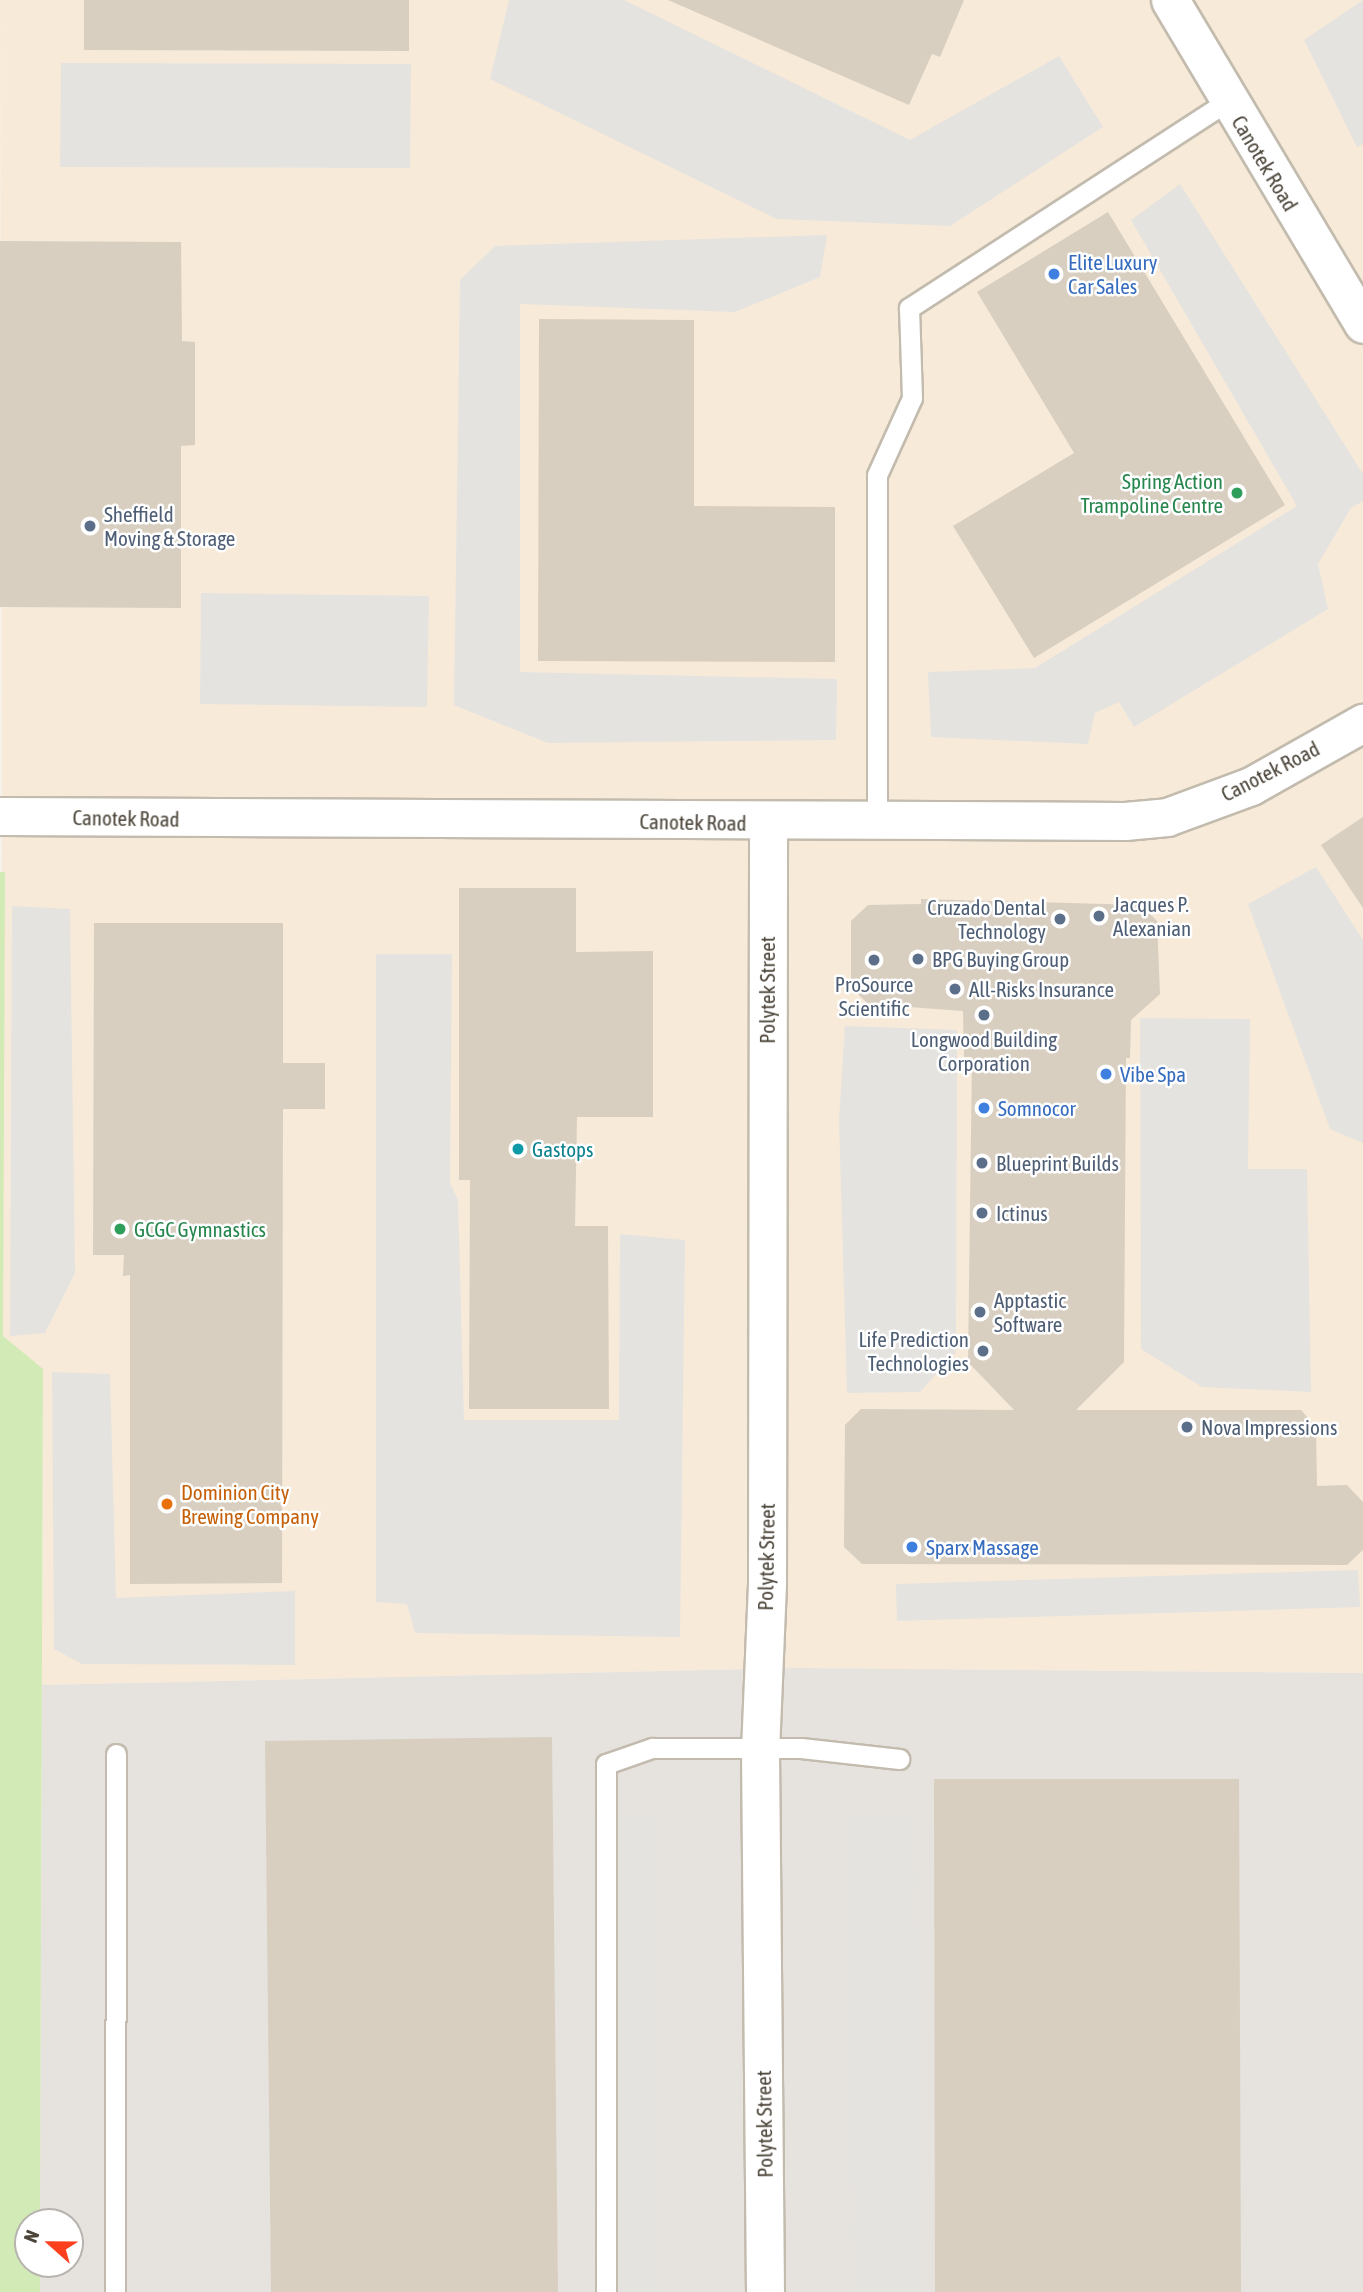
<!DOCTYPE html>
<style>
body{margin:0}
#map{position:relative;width:1363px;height:2292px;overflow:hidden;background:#f6f3ec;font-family:"Asap Condensed",sans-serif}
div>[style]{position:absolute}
.commercial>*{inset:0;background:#f7ead8}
.industrial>*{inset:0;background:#e6e2dd}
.green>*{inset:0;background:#d2eab5}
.parking>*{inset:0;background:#e5e3e0}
.building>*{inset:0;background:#d8cfc1}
.roads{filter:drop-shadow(2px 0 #c2bbae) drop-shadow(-2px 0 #c2bbae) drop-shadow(0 2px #c2bbae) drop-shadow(0 -2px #c2bbae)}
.lane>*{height:19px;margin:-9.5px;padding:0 9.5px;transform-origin:9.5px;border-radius:9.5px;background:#fff}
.street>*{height:37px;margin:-18.5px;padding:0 18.5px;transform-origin:18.5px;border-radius:18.5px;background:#fff}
.dots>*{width:19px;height:19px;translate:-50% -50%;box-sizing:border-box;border:4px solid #fff;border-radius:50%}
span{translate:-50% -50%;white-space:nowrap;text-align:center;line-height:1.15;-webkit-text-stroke:5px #fff;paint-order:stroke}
.street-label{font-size:21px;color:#4b4439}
.shop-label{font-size:21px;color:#366cbe}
.left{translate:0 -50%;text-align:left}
.leisure-label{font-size:21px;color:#27864d}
.right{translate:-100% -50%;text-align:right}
.service-label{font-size:21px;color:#4e5e75}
.culture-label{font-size:21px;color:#0d838f}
.food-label{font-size:21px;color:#c56008}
.north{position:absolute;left:14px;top:2208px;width:70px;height:70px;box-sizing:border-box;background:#fff;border:2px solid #b7b4b0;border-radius:50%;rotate:291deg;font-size:19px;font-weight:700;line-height:28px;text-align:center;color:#4b4439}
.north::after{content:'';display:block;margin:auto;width:24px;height:32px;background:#fc3f1d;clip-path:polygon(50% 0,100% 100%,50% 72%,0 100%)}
</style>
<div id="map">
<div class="commercial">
<i style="clip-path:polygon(0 0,1363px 0,1363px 1673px,795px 1668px,42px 1685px,43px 1370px,3px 1336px)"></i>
</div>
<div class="industrial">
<i style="clip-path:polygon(795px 1668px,1363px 1673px,1363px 2292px,40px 2292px,40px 2264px,70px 2264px,70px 2222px,40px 2222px,42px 1685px)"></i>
</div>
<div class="green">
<i style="clip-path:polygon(0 872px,5px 872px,3px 1336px,43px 1369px,40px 2222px,28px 2222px,28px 2264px,40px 2264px,40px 2292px,0 2292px)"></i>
</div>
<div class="parking">
<i style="clip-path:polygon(509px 0,624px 0,910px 140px,1059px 56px,1103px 127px,950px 226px,777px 219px,490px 79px)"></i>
<i style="clip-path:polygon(1363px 0,1363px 144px,1357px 147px,1304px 40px)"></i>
<i style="clip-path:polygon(61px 63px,411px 64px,410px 168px,60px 167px)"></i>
<i style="clip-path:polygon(1180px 184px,1363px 474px,1363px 501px,1351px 508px,1318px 564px,1328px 609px,1134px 727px,1119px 702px,1095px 713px,1088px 744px,931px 737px,928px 672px,1035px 668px,1297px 506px,1131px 220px)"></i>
<i style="clip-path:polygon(827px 235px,820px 277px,735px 312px,520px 304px,520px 672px,837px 679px,836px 740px,548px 743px,454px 705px,460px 280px,495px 246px)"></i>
<i style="clip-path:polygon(201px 593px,429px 596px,427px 707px,200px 704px)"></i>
<i style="clip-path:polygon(1316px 867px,1363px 940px,1363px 1143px,1330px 1129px,1248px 904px)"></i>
<i style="clip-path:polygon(12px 906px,70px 909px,75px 1273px,45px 1333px,10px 1336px)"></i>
<i style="clip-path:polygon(376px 954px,452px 954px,450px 1183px,458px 1200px,464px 1420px,619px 1420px,620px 1234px,685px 1240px,680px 1637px,415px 1633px,407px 1604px,376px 1602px)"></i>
<i style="clip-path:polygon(1140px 1018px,1250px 1019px,1248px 1169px,1307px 1169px,1311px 1392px,1202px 1387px,1141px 1349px)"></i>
<i style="clip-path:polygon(845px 1026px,957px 1030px,956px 1352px,920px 1392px,847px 1393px,839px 1120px)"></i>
<i style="clip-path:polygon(52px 1372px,110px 1374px,116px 1598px,295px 1591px,295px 1665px,82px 1664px,54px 1649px)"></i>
<i style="clip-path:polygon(1358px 1570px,1360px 1607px,897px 1621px,896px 1584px)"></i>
<i style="clip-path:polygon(657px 1814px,659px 2292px,593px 2292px,591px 1815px)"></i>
<i style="clip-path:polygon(849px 1816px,916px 1816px,919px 2292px,852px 2292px)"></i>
</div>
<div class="building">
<i style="clip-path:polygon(84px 0,409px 0,409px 51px,84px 50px)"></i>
<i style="clip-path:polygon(668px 0,964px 0,940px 57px,932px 54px,909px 105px)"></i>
<i style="clip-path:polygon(1108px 212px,1285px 505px,1034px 658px,953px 526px,1074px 453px,977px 292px)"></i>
<i style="clip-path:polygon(0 241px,181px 242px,182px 341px,195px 342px,195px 445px,181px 446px,181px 608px,0 607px)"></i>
<i style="clip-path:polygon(539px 319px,694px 320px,694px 506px,835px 507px,835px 662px,538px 661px)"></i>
<i style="clip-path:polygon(1363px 817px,1363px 908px,1321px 845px)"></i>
<i style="clip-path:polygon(459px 888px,576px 888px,576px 952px,653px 951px,653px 1117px,577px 1117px,575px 1226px,608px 1226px,609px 1409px,469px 1409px,470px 1180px,459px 1180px)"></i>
<i style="clip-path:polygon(921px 899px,1141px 905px,1157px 921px,1160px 994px,1131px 1020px,1130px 1058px,1126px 1058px,1124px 1362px,1076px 1410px,1301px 1410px,1316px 1427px,1317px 1486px,1347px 1485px,1363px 1502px,1363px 1550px,1347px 1565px,862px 1564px,844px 1547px,845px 1425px,861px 1409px,1014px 1410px,968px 1362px,972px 1057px,964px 1057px,963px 1011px,868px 1004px,851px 987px,851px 921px,868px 905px,921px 904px)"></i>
<i style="clip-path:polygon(94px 923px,283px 923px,283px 1063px,325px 1063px,325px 1109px,283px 1109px,282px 1583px,130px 1584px,130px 1275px,123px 1276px,124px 1255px,93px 1255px)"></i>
<i style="clip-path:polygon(552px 1737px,558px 2292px,271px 2292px,265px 1741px)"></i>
<i style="clip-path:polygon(934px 1779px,1239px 1779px,1241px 2292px,935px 2292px)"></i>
</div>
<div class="roads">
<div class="lane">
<i style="left:877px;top:818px;width:343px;rotate:-90deg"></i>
<i style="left:877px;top:475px;width:85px;rotate:-65.6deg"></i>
<i style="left:912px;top:398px;width:90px;rotate:-91.9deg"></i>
<i style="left:909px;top:308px;width:380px;rotate:-33deg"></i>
<i style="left:115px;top:2292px;width:538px;rotate:-89.89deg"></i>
<i style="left:606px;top:2292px;width:528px;rotate:-90deg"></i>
<i style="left:606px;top:1764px;width:49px;rotate:-19.2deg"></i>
<i style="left:652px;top:1748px;width:149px"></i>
<i style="left:801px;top:1748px;width:99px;rotate:6.4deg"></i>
</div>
<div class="street">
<i style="left:1170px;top:0;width:377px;rotate:59.2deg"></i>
<i style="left:0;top:816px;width:1125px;rotate:0.25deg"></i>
<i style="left:1125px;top:821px;width:42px;rotate:-5.4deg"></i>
<i style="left:1167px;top:817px;width:90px;rotate:-20.3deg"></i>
<i style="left:1251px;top:786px;width:129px;rotate:-29.4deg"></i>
<i style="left:765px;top:2292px;width:541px;rotate:-90.53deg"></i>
<i style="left:760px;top:1751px;width:169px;rotate:-87.6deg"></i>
<i style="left:767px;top:1582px;width:759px;rotate:-89.92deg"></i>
</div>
</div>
<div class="dots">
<i style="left:1054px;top:274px;background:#3f7fe0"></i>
<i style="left:1237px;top:493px;background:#2e9e5b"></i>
<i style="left:90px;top:526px;background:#5c6f8a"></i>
<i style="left:1099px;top:916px;background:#5c6f8a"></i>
<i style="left:1060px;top:919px;background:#5c6f8a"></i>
<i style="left:918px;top:959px;background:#5c6f8a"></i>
<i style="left:874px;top:960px;background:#5c6f8a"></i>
<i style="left:955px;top:989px;background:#5c6f8a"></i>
<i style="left:984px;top:1015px;background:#5c6f8a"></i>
<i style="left:1106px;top:1074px;background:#3f7fe0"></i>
<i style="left:984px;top:1108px;background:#3f7fe0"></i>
<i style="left:518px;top:1149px;background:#0f9aa8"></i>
<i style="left:982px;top:1163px;background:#5c6f8a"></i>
<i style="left:982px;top:1213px;background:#5c6f8a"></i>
<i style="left:120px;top:1229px;background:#2e9e5b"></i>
<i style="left:980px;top:1312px;background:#5c6f8a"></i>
<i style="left:983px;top:1351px;background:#5c6f8a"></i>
<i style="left:1187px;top:1427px;background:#5c6f8a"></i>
<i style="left:167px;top:1504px;background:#e8710a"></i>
<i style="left:912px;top:1547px;background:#3f7fe0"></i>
</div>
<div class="street-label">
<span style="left:1265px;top:163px;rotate:59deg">Canotek Road</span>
<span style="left:1270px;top:771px;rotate:-27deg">Canotek Road</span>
<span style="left:126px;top:818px;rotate:1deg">Canotek Road</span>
<span style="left:693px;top:822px;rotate:1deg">Canotek Road</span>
<span style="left:767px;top:990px;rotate:-90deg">Polytek Street</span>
<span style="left:766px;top:1557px;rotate:-89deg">Polytek Street</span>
<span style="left:764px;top:2124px;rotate:-91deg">Polytek Street</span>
</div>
<div class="shop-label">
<span class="left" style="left:1068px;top:274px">Elite Luxury<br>Car Sales</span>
<span class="left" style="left:1120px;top:1074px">Vibe Spa</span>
<span class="left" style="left:998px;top:1108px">Somnocor</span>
<span class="left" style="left:926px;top:1547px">Sparx Massage</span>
</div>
<div class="leisure-label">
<span class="right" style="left:1223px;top:493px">Spring Action<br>Trampoline Centre</span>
<span class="left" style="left:134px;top:1229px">GCGC Gymnastics</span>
</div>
<div class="service-label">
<span class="left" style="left:104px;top:526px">Sheffield<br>Moving &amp; Storage</span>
<span class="left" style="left:1113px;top:916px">Jacques P.<br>Alexanian</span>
<span class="right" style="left:1046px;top:919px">Cruzado Dental<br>Technology</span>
<span class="left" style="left:932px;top:959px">BPG Buying Group</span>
<span style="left:874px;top:996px">ProSource<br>Scientific</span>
<span class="left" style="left:969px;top:989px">All-Risks Insurance</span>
<span style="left:984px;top:1051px">Longwood Building<br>Corporation</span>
<span class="left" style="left:996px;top:1163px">Blueprint Builds</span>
<span class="left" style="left:996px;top:1213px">Ictinus</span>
<span class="left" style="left:994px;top:1312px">Apptastic<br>Software</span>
<span class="right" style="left:969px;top:1351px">Life Prediction<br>Technologies</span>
<span class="left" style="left:1201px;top:1427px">Nova Impressions</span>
</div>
<div class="culture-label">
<span class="left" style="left:532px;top:1149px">Gastops</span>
</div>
<div class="food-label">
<span class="left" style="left:181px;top:1504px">Dominion City<br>Brewing Company</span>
</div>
<div class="north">N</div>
</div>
